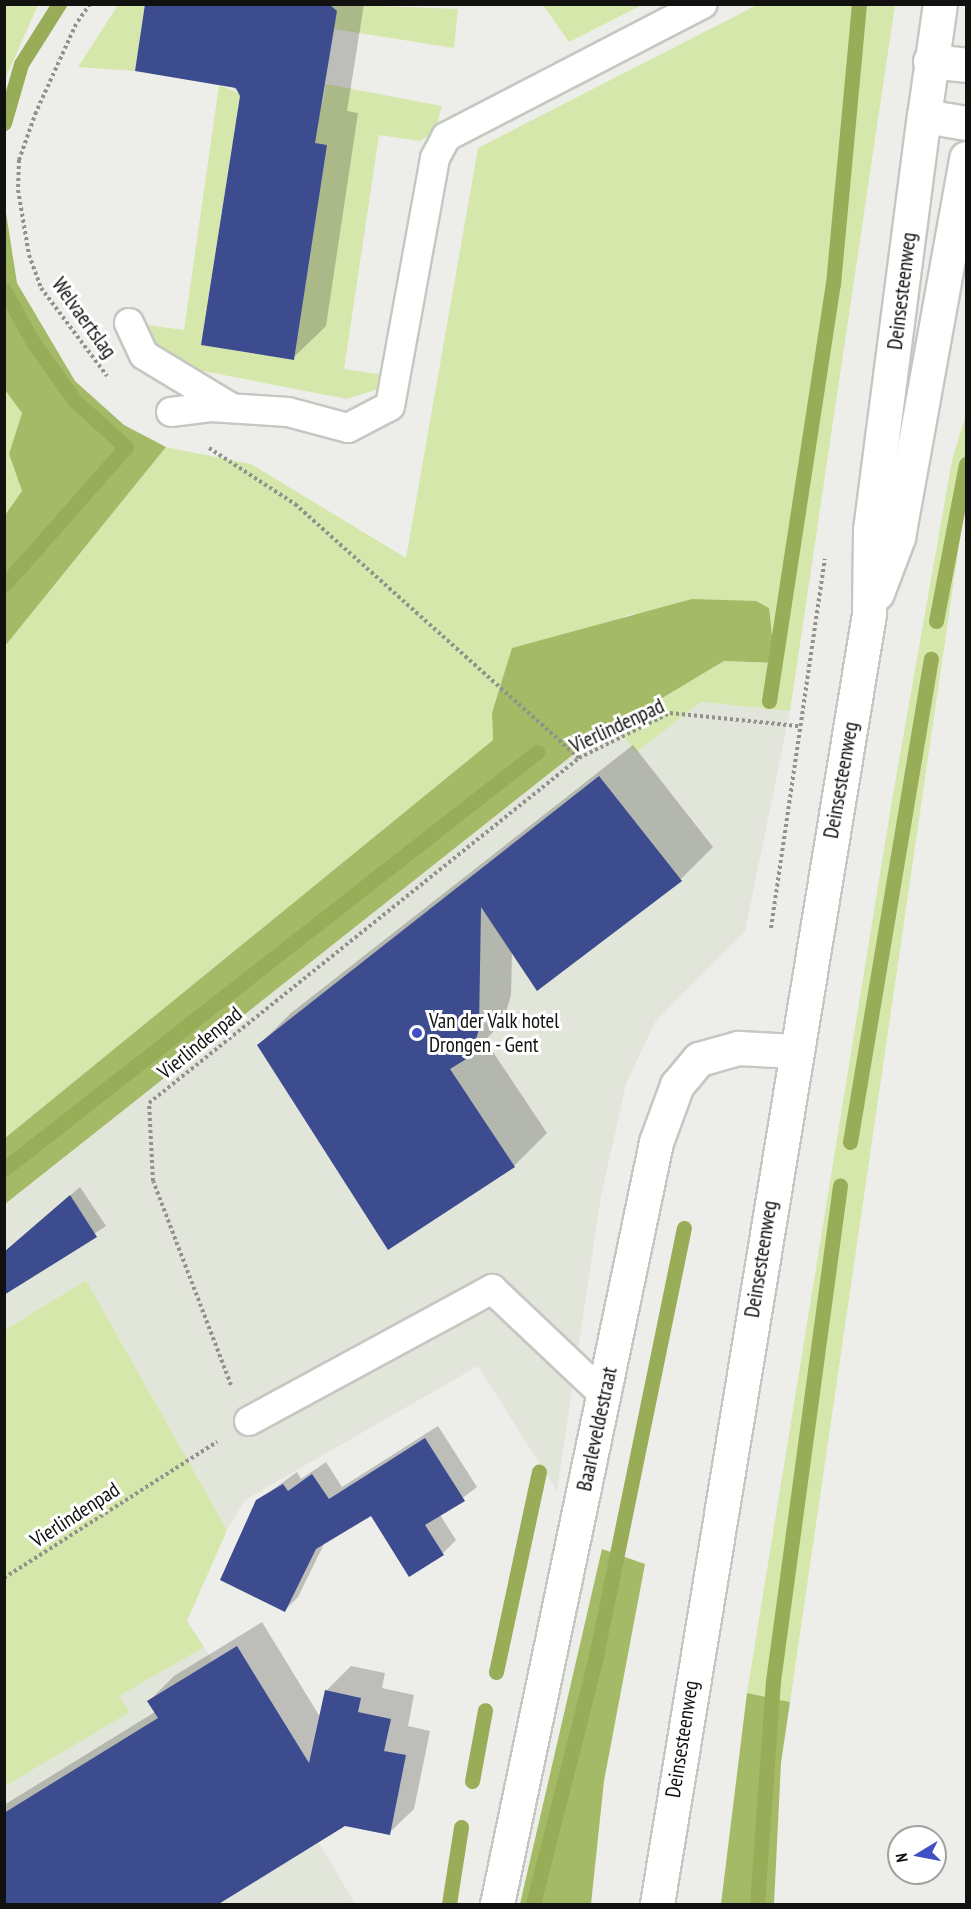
<!DOCTYPE html>
<style>
body{margin:0}
#map{position:relative;width:971px;height:1909px;overflow:hidden;background:#edeee9;font-family:"PT Sans Narrow",sans-serif}
div>[style]{position:absolute}
.built>*{inset:0;background:#e2e5d9}
.green>*{inset:0;background:#d6e7ab}
.forest>*{inset:0;background:#a5ba66}
.shadow>*{inset:0;background:#0003}
.stream>*{height:15px;margin:-7.5px;padding:0 7.5px;transform-origin:7.5px;border-radius:7.5px;background:#99ad59}
.building>*{inset:0;background:#3d4b8f}
.path>*{height:4px;margin-top:-2px;transform-origin:0;background:repeating-linear-gradient(90deg,#91918e 0 3px,transparent 0 6px)}
.roads{filter:drop-shadow(2px 0 #c5c7c2) drop-shadow(-2px 0 #c5c7c2) drop-shadow(0 2px #c5c7c2) drop-shadow(0 -2px #c5c7c2)}
.service>*{height:28px;margin:-14px;padding:0 14px;transform-origin:14px;border-radius:14px;background:#fff}
.tertiary>*{height:33px;margin:-16.5px;padding:0 16.5px;transform-origin:16.5px;border-radius:16.5px;background:#fff}
.primary>*{height:33px;margin:-16.5px;padding:0 16.5px;transform-origin:16.5px;border-radius:16.5px;background:#fff}
.trunk>*{height:33px;margin:-16.5px;padding:0 16.5px;transform-origin:16.5px;border-radius:16.5px;background:#fff}
.motorway>*{height:33px;margin:-16.5px;padding:0 16.5px;transform-origin:16.5px;border-radius:16.5px;background:#fff}
.dots>*{width:16px;height:16px;translate:-50% -50%;box-sizing:border-box;border:3px solid #fff;border-radius:50%}
span{translate:-50% -50%;white-space:nowrap;text-align:center;line-height:1.15;-webkit-text-stroke:6px #fff;paint-order:stroke}
.street-label{font-size:21px;color:#111110}
.poi-label{font-size:21px;color:#111110}
.left{translate:0 -50%;text-align:left}
.frame{position:absolute;inset:0;border:6px solid #111110;pointer-events:none}
.north{position:absolute;left:887px;top:1825px;width:60px;height:60px;box-sizing:border-box;background:#fff;border:2px solid #a0a09f;border-radius:50%;rotate:260deg;font-size:16px;font-weight:700;line-height:24px;text-align:center;color:#111110}
.north::after{content:'';display:block;margin:auto;width:21px;height:27px;background:#404fc3;clip-path:polygon(50% 0,100% 100%,50% 72%,0 100%)}
</style>
<div id="map">
<div class="built">
<i style="clip-path:polygon(701px 702px,790px 711px,745px 931px,655px 1022px,626px 1084px,601px 1196px,557px 1491px,478px 1366px,245px 1500px,227px 1530px,86px 1280px,5px 1330px,5px 1204px,589px 742px,625px 737px,635px 752px)"></i>
<i style="clip-path:polygon(204px 1647px,355px 1904px,5px 1904px,4px 1786px,130px 1712px,118px 1696px)"></i>
</div>
<div class="green">
<i style="clip-path:polygon(5px 4px,38px 5px,5px 79px,4px 5px)"></i>
<i style="clip-path:polygon(329px 4px,458px 9px,454px 48px,334px 29px,337px 11px)"></i>
<i style="clip-path:polygon(118px 5px,145px 5px,135px 71px,78px 67px)"></i>
<i style="clip-path:polygon(543px 5px,642px 5px,569px 42px)"></i>
<i style="clip-path:polygon(757px 5px,895px 5px,790px 711px,701px 702px,635px 753px,625px 737px,589px 742px,724px 661px,775px 663px,632px 614px,579px 633px,492px 713px,493px 740px,5px 1138px,5px 646px,166px 447px,251px 464px,406px 558px,478px 148px)"></i>
<i style="clip-path:polygon(326px 84px,442px 106px,435px 131px,420px 141px,379px 135px,344px 369px,385px 375px,378px 389px,347px 399px,182px 367px,154px 343px,146px 325px,184px 330px,219px 85px,249px 97px,235px 127px,201px 345px,294px 360px,327px 145px,299px 140px,312px 101px,323px 102px)"></i>
<i style="clip-path:polygon(5px 390px,22px 413px,9px 454px,22px 491px,5px 515px)"></i>
<i style="clip-path:polygon(966px 414px,966px 498px,790px 1702px,747px 1693px,892px 800px,952px 460px)"></i>
<i style="clip-path:polygon(86px 1280px,227px 1530px,187px 1621px,204px 1647px,119px 1696px,130px 1712px,5px 1786px,5px 1330px)"></i>
</div>
<div class="forest">
<i style="clip-path:polygon(4px 200px,17px 283px,75px 381px,124px 425px,166px 447px,5px 646px,5px 515px,22px 491px,9px 454px,22px 413px,5px 390px)"></i>
<i style="clip-path:polygon(692px 599px,756px 601px,769px 608px,775px 663px,724px 661px,589px 742px,5px 1204px,5px 1138px,493px 740px,492px 713px,512px 648px)"></i>
<i style="clip-path:polygon(602px 1549px,645px 1564px,604px 1781px,591px 1904px,520px 1904px)"></i>
<i style="clip-path:polygon(747px 1693px,790px 1702px,781px 1763px,774px 1904px,721px 1904px)"></i>
</div>
<div class="shadow">
<i style="clip-path:polygon(147px 4px,364px 4px,347px 111px,358px 113px,326px 326px,293px 358px,241px 95px)"></i>
<i style="clip-path:polygon(633px 745px,713px 847px,681px 879px,537px 989px,512px 951px,511px 995px,503px 1022px,485px 1040px,547px 1133px,514px 1166px,388px 1248px,259px 1045px,291px 1013px)"></i>
<i style="clip-path:polygon(80px 1187px,106px 1226px,4px 1293px,4px 1252px)"></i>
<i style="clip-path:polygon(438px 1426px,477px 1487px,440px 1515px,456px 1540px,443px 1553px,371px 1514px,325px 1542px,298px 1597px,285px 1610px,257px 1501px,297px 1472px,301px 1479px,326px 1462px,342px 1487px)"></i>
<i style="clip-path:polygon(262px 1622px,320px 1717px,326px 1691px,351px 1666px,385px 1673px,382px 1688px,414px 1695px,408px 1726px,430px 1731px,414px 1809px,389px 1833px,345px 1824px,4px 1904px,4px 1805px,155px 1712px,149px 1701px,174px 1676px)"></i>
</div>
<div class="stream">
<i style="left:4px;top:123px;width:61px;rotate:-73.9deg"></i>
<i style="left:21px;top:64px;width:71px;rotate:-57.7deg"></i>
<i style="left:4px;top:290px;width:60px;rotate:60.9deg"></i>
<i style="left:33px;top:342px;width:72px;rotate:54.6deg"></i>
<i style="left:75px;top:401px;width:69px;rotate:42deg"></i>
<i style="left:126px;top:447px;width:184px;rotate:131.5deg"></i>
<i style="left:936px;top:621px;width:160px;rotate:-79.2deg"></i>
<i style="left:769px;top:701px;width:422px;rotate:-81.3deg"></i>
<i style="left:833px;top:284px;width:281px;rotate:-84.7deg"></i>
<i style="left:850px;top:1142px;width:490px;rotate:-80.5deg"></i>
<i style="left:4px;top:1169px;width:677px;rotate:-38.04deg"></i>
<i style="left:496px;top:1672px;width:205px;rotate:-77.9deg"></i>
<i style="left:472px;top:1781px;width:72px;rotate:-79.6deg"></i>
<i style="left:449px;top:1904px;width:78px;rotate:-81.1deg"></i>
<i style="left:533px;top:1904px;width:256px;rotate:-75.7deg"></i>
<i style="left:596px;top:1656px;width:437px;rotate:-78.4deg"></i>
<i style="left:757px;top:1904px;width:224px;rotate:-85.9deg"></i>
<i style="left:773px;top:1681px;width:500px;rotate:-82.3deg"></i>
</div>
<div class="building">
<i style="clip-path:polygon(145px 4px,329px 4px,337px 11px,315px 143px,327px 145px,294px 360px,201px 345px,240px 96px,236px 88px,135px 71px)"></i>
<i style="clip-path:polygon(599px 776px,682px 881px,537px 991px,481px 907px,479px 1029px,471px 1056px,450px 1069px,515px 1167px,388px 1250px,257px 1045px)"></i>
<i style="clip-path:polygon(70px 1195px,97px 1237px,4px 1295px,4px 1252px)"></i>
<i style="clip-path:polygon(425px 1438px,465px 1501px,425px 1525px,444px 1555px,409px 1577px,371px 1516px,316px 1549px,285px 1612px,220px 1580px,256px 1500px,283px 1484px,288px 1491px,312px 1474px,329px 1499px)"></i>
<i style="clip-path:polygon(237px 1646px,309px 1763px,325px 1690px,361px 1698px,358px 1712px,391px 1719px,384px 1751px,406px 1755px,390px 1835px,345px 1826px,217px 1905px,4px 1905px,4px 1813px,158px 1718px,147px 1701px)"></i>
</div>
<div class="path">
<i style="left:90px;top:4px;width:24px;rotate:125deg"></i>
<i style="left:76px;top:24px;width:97px;rotate:114.4deg"></i>
<i style="left:36px;top:112px;width:51px;rotate:109.5deg"></i>
<i style="left:19px;top:160px;width:30px;rotate:92deg"></i>
<i style="left:18px;top:190px;width:66px;rotate:80.4deg"></i>
<i style="left:29px;top:255px;width:35px;rotate:70deg"></i>
<i style="left:41px;top:288px;width:110px;rotate:53.1deg"></i>
<i style="left:209px;top:448px;width:103px;rotate:33.1deg"></i>
<i style="left:295px;top:504px;width:381px;rotate:41.8deg"></i>
<i style="left:771px;top:928px;width:373px;rotate:-81.7deg"></i>
<i style="left:231px;top:1385px;width:218px;rotate:-110.9deg"></i>
<i style="left:153px;top:1181px;width:78px;rotate:-92.9deg"></i>
<i style="left:149px;top:1103px;width:551px;rotate:-38.74deg"></i>
<i style="left:579px;top:758px;width:102px;rotate:-26.3deg"></i>
<i style="left:670px;top:713px;width:130px;rotate:5.8deg"></i>
<i style="left:4px;top:1578px;width:253px;rotate:-32.6deg"></i>
</div>
<div class="roads">
<div class="service">
<i style="left:129px;top:323px;width:35px;rotate:65deg"></i>
<i style="left:144px;top:355px;width:100px;rotate:31.2deg"></i>
<i style="left:171px;top:412px;width:40px;rotate:-7.1deg"></i>
<i style="left:211px;top:407px;width:77px;rotate:3.7deg"></i>
<i style="left:288px;top:412px;width:62px;rotate:14.9deg"></i>
<i style="left:348px;top:428px;width:47px;rotate:-27.6deg"></i>
<i style="left:390px;top:406px;width:252px;rotate:-79.7deg"></i>
<i style="left:435px;top:158px;width:24px;rotate:-62deg"></i>
<i style="left:446px;top:137px;width:289px;rotate:-27.4deg"></i>
<i style="left:249px;top:1421px;width:277px;rotate:-28.5deg"></i>
<i style="left:492px;top:1289px;width:154px;rotate:43.4deg"></i>
</div>
<div class="tertiary">
<i style="left:497px;top:1904px;width:778px;rotate:-78.21deg"></i>
<i style="left:656px;top:1142px;width:61px;rotate:-69.8deg"></i>
<i style="left:677px;top:1085px;width:34px;rotate:-50deg"></i>
<i style="left:699px;top:1059px;width:41px;rotate:-15.8deg"></i>
<i style="left:738px;top:1048px;width:57px;rotate:3deg"></i>
</div>
<div class="primary">
<i style="left:877px;top:593px;width:60px;rotate:-69.4deg"></i>
<i style="left:898px;top:537px;width:385px;rotate:-79.8deg"></i>
<i style="left:657px;top:1904px;width:1307px;rotate:-80.67deg"></i>
<i style="left:869px;top:614px;width:84px;rotate:-89.3deg"></i>
<i style="left:870px;top:530px;width:418px;rotate:-82.6deg"></i>
</div>
<div class="trunk">
<i style="left:924px;top:116px;width:113px;rotate:-81.9deg"></i>
</div>
<div class="motorway">
<i style="left:930px;top:61px;width:36px;rotate:6deg"></i>
<i style="left:924px;top:116px;width:43px;rotate:9.5deg"></i>
</div>
</div>
<div class="dots">
<i style="left:417px;top:1033px;background:#404fc3"></i>
</div>
<div class="street-label">
<span style="left:902px;top:291px;rotate:-83deg">Deinsesteenweg</span>
<span style="left:84px;top:318px;rotate:54deg">Welvaertslag</span>
<span style="left:617px;top:726px;rotate:-25deg">Vierlindenpad</span>
<span style="left:841px;top:780px;rotate:-80deg">Deinsesteenweg</span>
<span style="left:200px;top:1043px;rotate:-39deg">Vierlindenpad</span>
<span style="left:761px;top:1259px;rotate:-81deg">Deinsesteenweg</span>
<span style="left:597px;top:1429px;rotate:-78deg">Baarleveldestraat</span>
<span style="left:75px;top:1515px;rotate:-33deg">Vierlindenpad</span>
<span style="left:682px;top:1739px;rotate:-81deg">Deinsesteenweg</span>
</div>
<div class="poi-label">
<span class="left" style="left:429px;top:1033px">Van der Valk hotel<br>Drongen - Gent</span>
</div>
<div class="frame"></div>
<div class="north">N</div>
</div>
